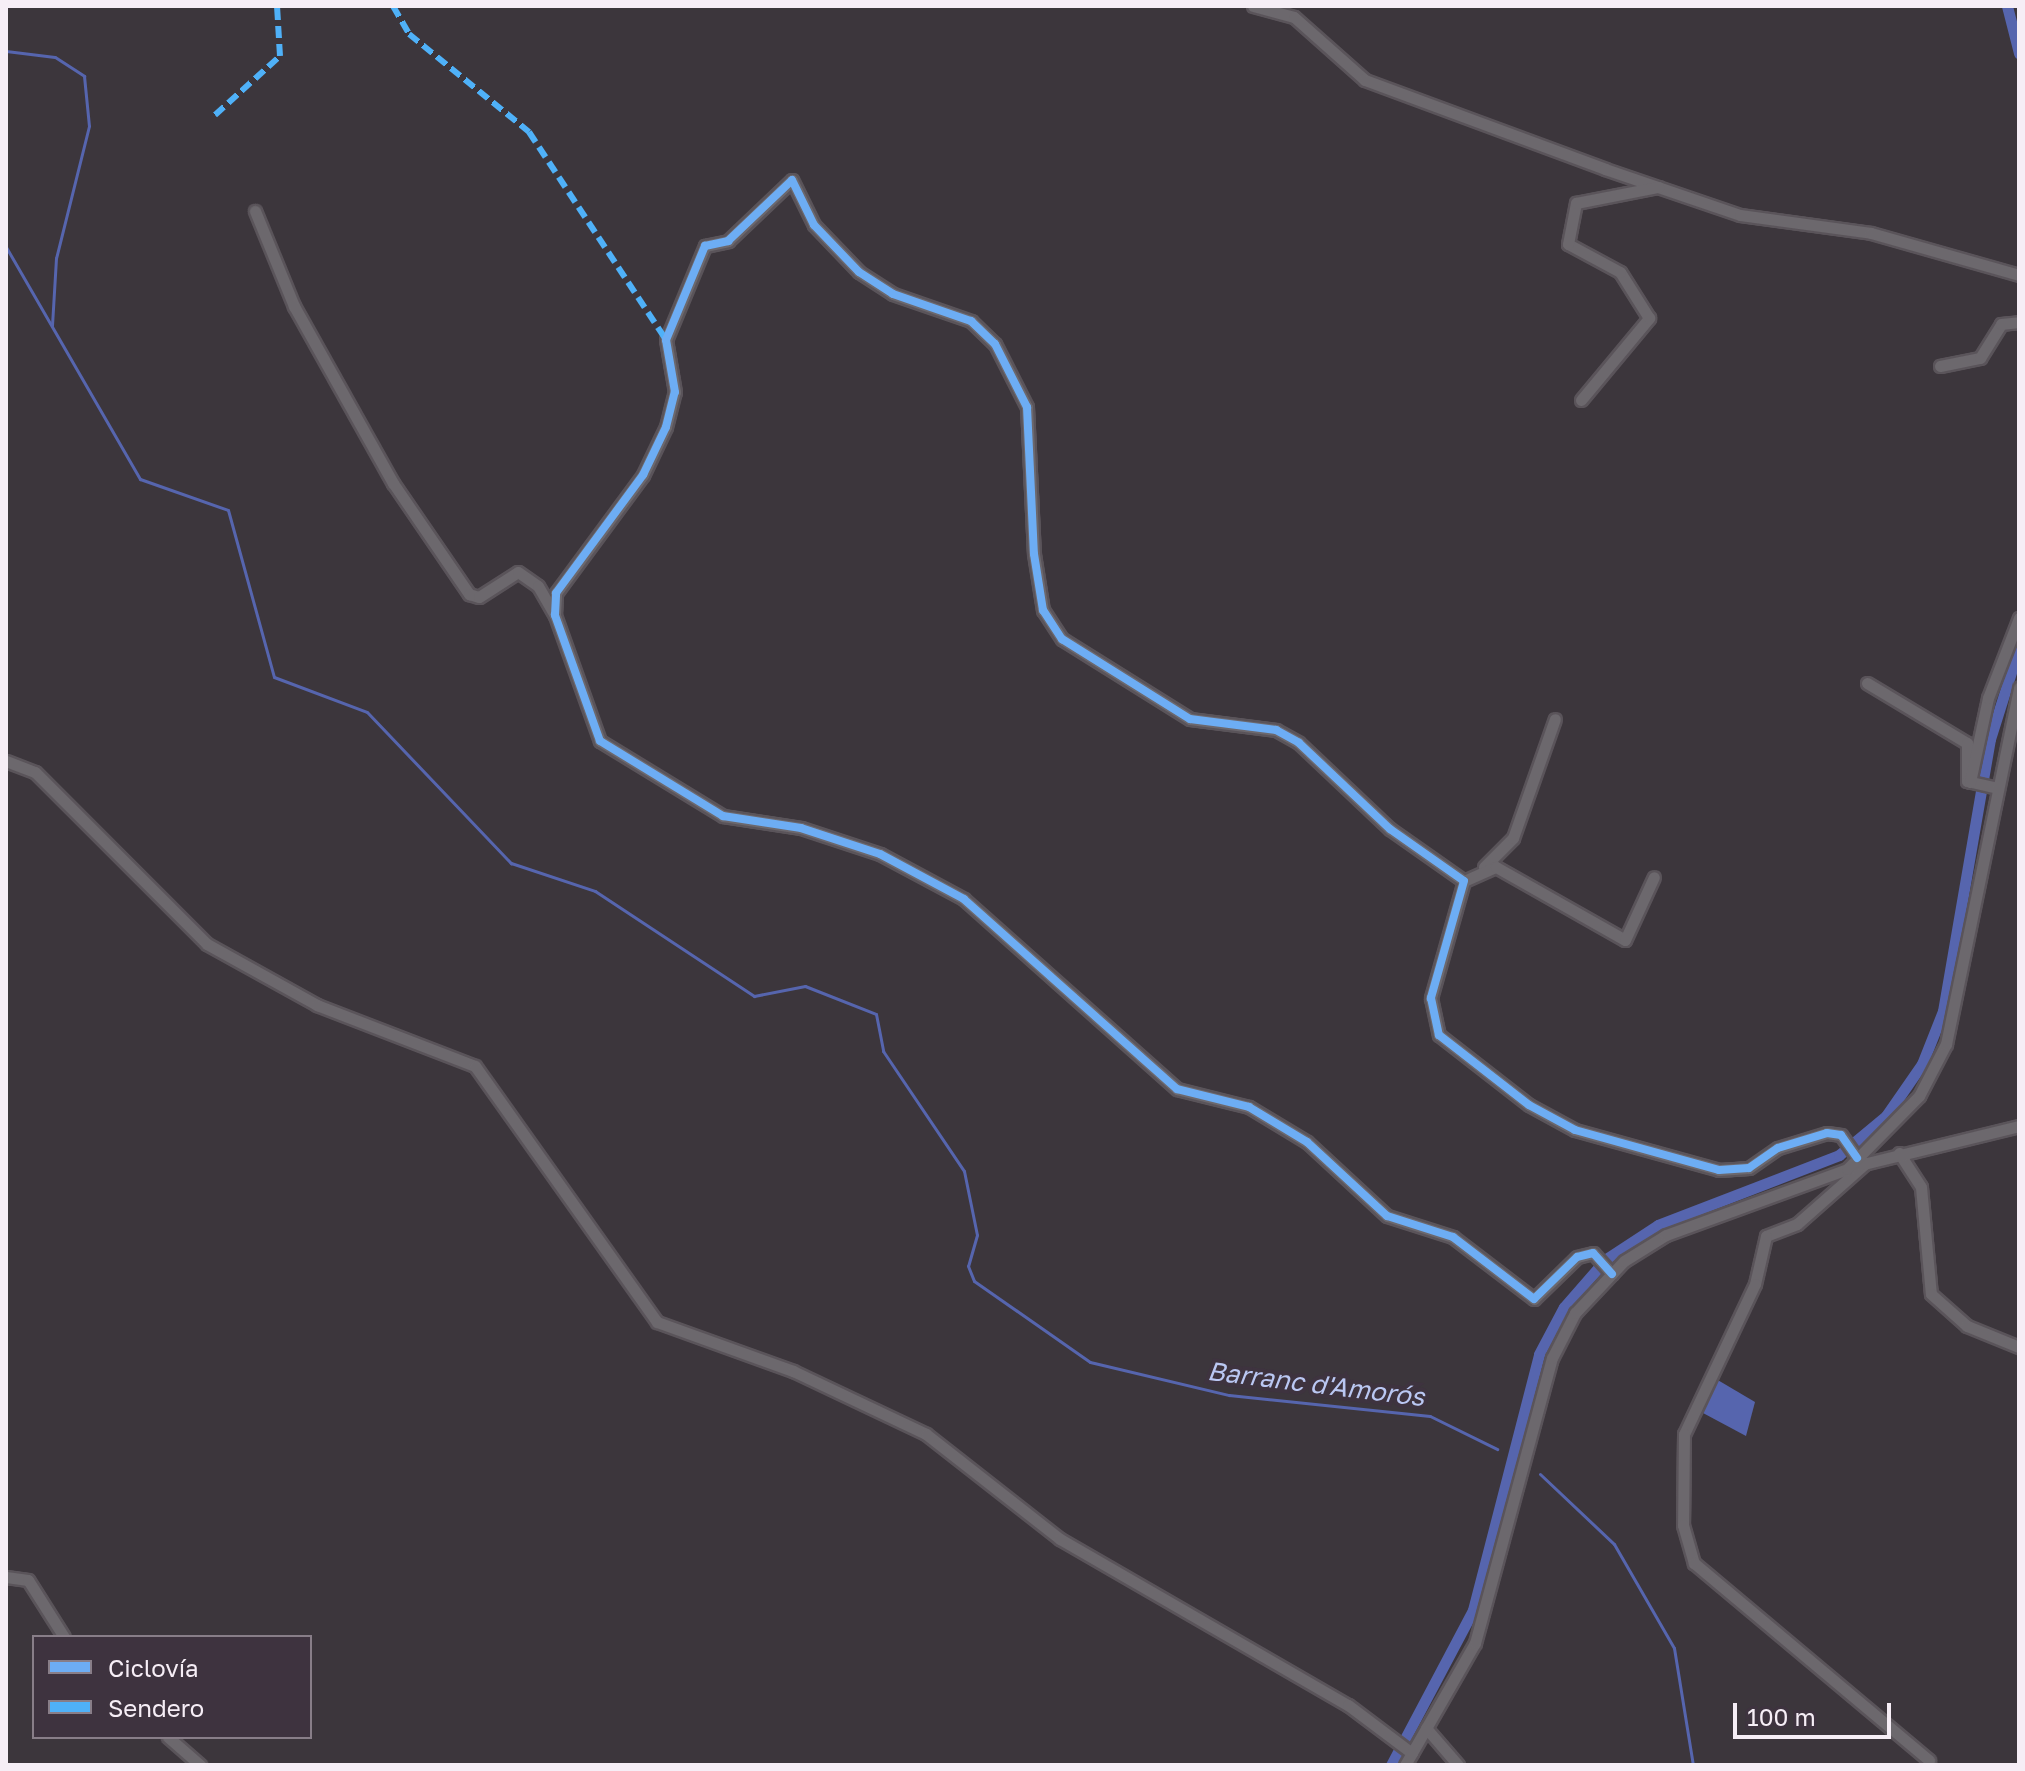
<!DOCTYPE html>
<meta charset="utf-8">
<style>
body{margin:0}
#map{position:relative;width:2025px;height:1771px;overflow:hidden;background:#3c363c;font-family:"Golos Text",sans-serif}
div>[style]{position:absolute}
.water>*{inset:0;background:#5665ae}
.stream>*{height:3px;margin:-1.5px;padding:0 1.5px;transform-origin:1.5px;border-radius:1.5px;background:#5665ae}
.canal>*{height:11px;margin:-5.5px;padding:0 5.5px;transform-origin:5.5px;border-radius:5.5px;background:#5665ae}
.roads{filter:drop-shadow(2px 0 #5a545a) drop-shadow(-2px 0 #5a545a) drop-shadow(0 2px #5a545a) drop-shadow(0 -2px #5a545a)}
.street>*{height:11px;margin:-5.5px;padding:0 5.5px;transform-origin:5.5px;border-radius:5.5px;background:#6c686d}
.quiet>*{height:6px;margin-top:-3px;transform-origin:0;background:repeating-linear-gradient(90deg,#4fb1f8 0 12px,transparent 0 18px)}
.cycleway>*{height:8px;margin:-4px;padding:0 4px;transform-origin:4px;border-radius:4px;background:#6dadf4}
span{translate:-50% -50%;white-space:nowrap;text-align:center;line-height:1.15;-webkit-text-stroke:8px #3e333f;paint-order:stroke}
.water-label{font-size:26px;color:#bac7f2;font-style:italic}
.frame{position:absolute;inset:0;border:8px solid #f6eef6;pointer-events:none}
.legend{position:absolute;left:32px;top:1635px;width:280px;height:104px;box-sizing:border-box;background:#3e333f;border:2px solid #887e88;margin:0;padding:10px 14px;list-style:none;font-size:24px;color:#f6eef6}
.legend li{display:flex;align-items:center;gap:16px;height:40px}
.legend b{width:40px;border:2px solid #887e88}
.scale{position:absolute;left:1733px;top:1703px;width:158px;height:36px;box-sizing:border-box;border:4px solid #f6eef6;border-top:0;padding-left:10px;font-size:24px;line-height:28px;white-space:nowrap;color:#f6eef6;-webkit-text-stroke:6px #3e333f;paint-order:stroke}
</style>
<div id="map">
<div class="water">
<i style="clip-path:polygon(1716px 1379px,1755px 1402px,1746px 1436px,1703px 1413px)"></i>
</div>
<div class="stream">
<i style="left:6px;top:51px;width:49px;rotate:7deg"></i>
<i style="left:55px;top:57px;width:35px;rotate:33deg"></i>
<i style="left:84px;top:76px;width:50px;rotate:84.3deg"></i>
<i style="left:89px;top:126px;width:136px;rotate:104deg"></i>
<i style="left:56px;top:258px;width:68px;rotate:93.4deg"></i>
<i style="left:6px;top:247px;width:268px;rotate:60deg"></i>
<i style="left:140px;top:479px;width:93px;rotate:19.4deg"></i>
<i style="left:228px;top:510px;width:173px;rotate:74.6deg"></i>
<i style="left:274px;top:677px;width:99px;rotate:20.6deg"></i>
<i style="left:367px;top:712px;width:209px;rotate:46.4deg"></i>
<i style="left:511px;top:863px;width:89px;rotate:18.4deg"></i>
<i style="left:595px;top:891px;width:191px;rotate:33.4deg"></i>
<i style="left:754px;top:996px;width:52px;rotate:-11.1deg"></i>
<i style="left:805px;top:986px;width:76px;rotate:21.5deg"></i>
<i style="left:876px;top:1014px;width:38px;rotate:79deg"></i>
<i style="left:883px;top:1051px;width:145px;rotate:56deg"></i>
<i style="left:964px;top:1171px;width:65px;rotate:78.5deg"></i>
<i style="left:977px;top:1235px;width:32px;rotate:106deg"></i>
<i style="left:968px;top:1266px;width:16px;rotate:68deg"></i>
<i style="left:974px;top:1281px;width:141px;rotate:34.9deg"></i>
<i style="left:1090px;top:1362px;width:143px;rotate:13.4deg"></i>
<i style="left:1229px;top:1395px;width:202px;rotate:6deg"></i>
<i style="left:1430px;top:1416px;width:75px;rotate:26.2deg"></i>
<i style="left:1540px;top:1474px;width:102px;rotate:43.4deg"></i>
<i style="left:1614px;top:1544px;width:120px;rotate:60deg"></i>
<i style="left:1674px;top:1648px;width:119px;rotate:80.8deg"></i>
</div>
<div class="canal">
<i style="left:2007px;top:6px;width:49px;rotate:75.7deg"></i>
<i style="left:1391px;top:1765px;width:175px;rotate:-62.1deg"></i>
<i style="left:1473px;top:1610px;width:264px;rotate:-75.5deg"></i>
<i style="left:1539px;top:1354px;width:53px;rotate:-62deg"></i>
<i style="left:1564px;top:1307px;width:64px;rotate:-48.8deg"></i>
<i style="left:1606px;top:1259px;width:62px;rotate:-33.2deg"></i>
<i style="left:1658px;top:1225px;width:194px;rotate:-21.1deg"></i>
<i style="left:1839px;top:1155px;width:61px;rotate:-39.7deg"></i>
<i style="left:1886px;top:1116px;width:63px;rotate:-55.3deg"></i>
<i style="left:1922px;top:1064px;width:57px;rotate:-68.4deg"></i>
<i style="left:1943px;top:1011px;width:276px;rotate:-80.2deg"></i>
<i style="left:1990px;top:739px;width:96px;rotate:-72.5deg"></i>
</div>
<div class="roads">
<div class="street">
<i style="left:1253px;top:6px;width:42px;rotate:15deg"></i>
<i style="left:1294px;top:17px;width:95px;rotate:41.6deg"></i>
<i style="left:1365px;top:80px;width:256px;rotate:20.3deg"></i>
<i style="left:1605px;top:169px;width:143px;rotate:18.8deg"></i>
<i style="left:1740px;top:215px;width:132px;rotate:7.8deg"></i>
<i style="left:1871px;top:233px;width:154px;rotate:15.8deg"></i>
<i style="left:255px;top:211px;width:103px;rotate:67.7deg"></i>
<i style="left:294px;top:306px;width:203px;rotate:60.8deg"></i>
<i style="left:393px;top:483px;width:135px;rotate:55.6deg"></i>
<i style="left:469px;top:594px;width:10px;rotate:17deg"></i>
<i style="left:479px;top:597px;width:46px;rotate:-32.7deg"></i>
<i style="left:518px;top:572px;width:24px;rotate:35deg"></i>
<i style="left:538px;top:586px;width:34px;rotate:60deg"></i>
<i style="left:1940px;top:366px;width:41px;rotate:-11.3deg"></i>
<i style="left:1980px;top:358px;width:40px;rotate:-58deg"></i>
<i style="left:2001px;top:324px;width:18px;rotate:-6deg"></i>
<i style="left:1581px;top:400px;width:107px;rotate:-50.3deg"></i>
<i style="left:1649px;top:318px;width:54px;rotate:-122.2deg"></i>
<i style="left:1620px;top:272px;width:59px;rotate:-151.7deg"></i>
<i style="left:1568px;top:244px;width:42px;rotate:-79deg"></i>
<i style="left:1576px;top:203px;width:84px;rotate:-11deg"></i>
<i style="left:1867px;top:683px;width:117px;rotate:31deg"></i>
<i style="left:1967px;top:743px;width:38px;rotate:90deg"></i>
<i style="left:1967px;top:781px;width:31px;rotate:13deg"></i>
<i style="left:6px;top:761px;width:31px;rotate:21deg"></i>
<i style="left:35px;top:772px;width:243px;rotate:45deg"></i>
<i style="left:207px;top:944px;width:126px;rotate:29deg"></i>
<i style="left:317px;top:1005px;width:169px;rotate:21.1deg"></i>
<i style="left:475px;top:1066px;width:314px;rotate:54.6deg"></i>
<i style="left:657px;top:1322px;width:145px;rotate:19.8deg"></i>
<i style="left:793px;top:1371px;width:147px;rotate:25.3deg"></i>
<i style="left:926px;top:1434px;width:170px;rotate:38.1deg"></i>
<i style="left:1060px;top:1539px;width:332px;rotate:30deg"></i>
<i style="left:1348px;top:1705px;width:80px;rotate:36.9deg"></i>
<i style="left:1970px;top:782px;width:86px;rotate:-77.9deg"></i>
<i style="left:1988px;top:698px;width:86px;rotate:-68.8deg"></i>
<i style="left:1484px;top:867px;width:41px;rotate:-45deg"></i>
<i style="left:1513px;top:838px;width:126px;rotate:-70.6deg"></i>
<i style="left:1464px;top:881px;width:35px;rotate:-24deg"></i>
<i style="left:1496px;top:867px;width:148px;rotate:29.5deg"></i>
<i style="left:1625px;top:940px;width:69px;rotate:-65.3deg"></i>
<i style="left:1899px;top:1153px;width:40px;rotate:57.1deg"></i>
<i style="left:1921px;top:1187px;width:107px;rotate:84.7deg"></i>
<i style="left:1931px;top:1294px;width:48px;rotate:41.6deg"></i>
<i style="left:1967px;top:1326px;width:56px;rotate:22deg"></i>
<i style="left:1866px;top:1163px;width:92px;rotate:138.5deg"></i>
<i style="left:1797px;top:1224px;width:33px;rotate:159deg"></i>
<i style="left:1766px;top:1236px;width:49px;rotate:102.9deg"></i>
<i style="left:1755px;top:1284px;width:166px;rotate:115.3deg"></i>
<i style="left:1684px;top:1434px;width:91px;rotate:90.6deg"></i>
<i style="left:1683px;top:1525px;width:40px;rotate:74deg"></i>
<i style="left:1694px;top:1563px;width:307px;rotate:40deg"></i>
<i style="left:1863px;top:1164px;width:161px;rotate:-13.7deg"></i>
<i style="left:1612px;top:1274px;width:28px;rotate:-132deg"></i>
<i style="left:1593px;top:1253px;width:16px;rotate:166deg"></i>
<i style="left:1577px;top:1257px;width:60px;rotate:135.7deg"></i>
<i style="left:1534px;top:1299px;width:102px;rotate:-142.6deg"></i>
<i style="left:1453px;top:1237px;width:69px;rotate:-162.3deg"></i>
<i style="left:1387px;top:1216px;width:109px;rotate:-137.2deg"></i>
<i style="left:1307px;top:1142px;width:68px;rotate:-148.9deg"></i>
<i style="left:1249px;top:1107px;width:74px;rotate:-166deg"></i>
<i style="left:1177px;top:1089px;width:285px;rotate:-138.3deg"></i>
<i style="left:964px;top:899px;width:95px;rotate:-151.8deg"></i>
<i style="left:880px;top:854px;width:83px;rotate:-161.8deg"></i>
<i style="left:801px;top:828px;width:79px;rotate:-171.3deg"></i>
<i style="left:723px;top:816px;width:144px;rotate:-148.6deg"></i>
<i style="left:600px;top:741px;width:134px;rotate:-109.7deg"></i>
<i style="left:555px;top:615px;width:22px;rotate:-87deg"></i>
<i style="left:556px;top:593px;width:147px;rotate:-53.6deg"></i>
<i style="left:643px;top:475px;width:53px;rotate:-64.4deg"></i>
<i style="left:666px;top:427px;width:36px;rotate:-76deg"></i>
<i style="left:675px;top:392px;width:53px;rotate:-99.8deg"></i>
<i style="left:666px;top:340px;width:102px;rotate:-67.5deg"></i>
<i style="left:705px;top:246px;width:24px;rotate:-12deg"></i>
<i style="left:728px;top:241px;width:88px;rotate:-43.6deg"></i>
<i style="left:792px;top:180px;width:50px;rotate:63.9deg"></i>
<i style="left:814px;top:225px;width:65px;rotate:46.2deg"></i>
<i style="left:859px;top:272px;width:40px;rotate:32.9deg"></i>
<i style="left:893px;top:294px;width:83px;rotate:19.1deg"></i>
<i style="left:971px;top:321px;width:33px;rotate:44deg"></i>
<i style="left:995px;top:344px;width:71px;rotate:63.1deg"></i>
<i style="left:1027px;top:407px;width:147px;rotate:87.3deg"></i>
<i style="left:1034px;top:554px;width:57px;rotate:80.9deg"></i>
<i style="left:1043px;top:610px;width:35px;rotate:57deg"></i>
<i style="left:1062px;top:639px;width:151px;rotate:32deg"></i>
<i style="left:1190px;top:719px;width:87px;rotate:7.3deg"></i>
<i style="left:1276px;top:730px;width:26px;rotate:29deg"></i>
<i style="left:1299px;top:743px;width:125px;rotate:43.4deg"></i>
<i style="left:1390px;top:829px;width:90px;rotate:35.1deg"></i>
<i style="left:1464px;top:881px;width:122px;rotate:105.8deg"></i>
<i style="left:1431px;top:998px;width:38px;rotate:78deg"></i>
<i style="left:1439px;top:1035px;width:114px;rotate:37.9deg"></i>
<i style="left:1529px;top:1105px;width:52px;rotate:28.5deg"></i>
<i style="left:1575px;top:1130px;width:149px;rotate:15.5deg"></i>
<i style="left:1719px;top:1170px;width:30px;rotate:-4deg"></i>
<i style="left:1749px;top:1168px;width:35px;rotate:-35deg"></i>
<i style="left:1778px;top:1148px;width:51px;rotate:-17deg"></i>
<i style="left:1827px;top:1133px;width:14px;rotate:8deg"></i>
<i style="left:1841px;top:1135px;width:28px;rotate:55deg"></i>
<i style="left:6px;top:1577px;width:22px;rotate:8deg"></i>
<i style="left:28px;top:1580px;width:67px;rotate:57.7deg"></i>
<i style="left:1426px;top:1728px;width:49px;rotate:49.1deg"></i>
<i style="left:168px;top:1737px;width:43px;rotate:41.2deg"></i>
<i style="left:1405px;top:1765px;width:141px;rotate:-60.2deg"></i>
<i style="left:1475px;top:1643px;width:295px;rotate:-74.9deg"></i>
<i style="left:1552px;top:1358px;width:51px;rotate:-62.9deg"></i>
<i style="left:1575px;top:1313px;width:71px;rotate:-46.7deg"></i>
<i style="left:1624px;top:1261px;width:49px;rotate:-31.8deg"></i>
<i style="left:1666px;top:1235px;width:193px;rotate:-20deg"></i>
<i style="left:1847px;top:1169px;width:103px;rotate:-45.4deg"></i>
<i style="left:1919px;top:1096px;width:59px;rotate:-62.6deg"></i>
<i style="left:1946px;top:1044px;width:364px;rotate:-78.4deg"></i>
</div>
</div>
<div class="quiet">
<i style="left:393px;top:6px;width:32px;rotate:60deg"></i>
<i style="left:409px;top:34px;width:155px;rotate:39.2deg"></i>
<i style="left:529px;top:132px;width:249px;rotate:56.6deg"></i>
<i style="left:215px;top:115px;width:88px;rotate:-42.2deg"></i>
<i style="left:280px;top:56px;width:50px;rotate:-93.4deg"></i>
</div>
<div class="cycleway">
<i style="left:1612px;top:1274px;width:28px;rotate:-132deg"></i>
<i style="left:1593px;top:1253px;width:16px;rotate:166deg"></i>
<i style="left:1577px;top:1257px;width:60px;rotate:135.7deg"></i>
<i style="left:1534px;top:1299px;width:102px;rotate:-142.6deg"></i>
<i style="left:1453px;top:1237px;width:69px;rotate:-162.3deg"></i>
<i style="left:1387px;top:1216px;width:109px;rotate:-137.2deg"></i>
<i style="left:1307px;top:1142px;width:68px;rotate:-148.9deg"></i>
<i style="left:1249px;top:1107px;width:74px;rotate:-166deg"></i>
<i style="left:1177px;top:1089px;width:285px;rotate:-138.3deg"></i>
<i style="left:964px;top:899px;width:95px;rotate:-151.8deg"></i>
<i style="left:880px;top:854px;width:83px;rotate:-161.8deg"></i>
<i style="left:801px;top:828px;width:79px;rotate:-171.3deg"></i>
<i style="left:723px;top:816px;width:144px;rotate:-148.6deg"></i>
<i style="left:600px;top:741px;width:134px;rotate:-109.7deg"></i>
<i style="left:555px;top:615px;width:22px;rotate:-87deg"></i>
<i style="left:556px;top:593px;width:147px;rotate:-53.6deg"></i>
<i style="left:643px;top:475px;width:53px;rotate:-64.4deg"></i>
<i style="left:666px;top:427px;width:36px;rotate:-76deg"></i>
<i style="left:675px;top:392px;width:53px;rotate:-99.8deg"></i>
<i style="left:666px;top:340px;width:102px;rotate:-67.5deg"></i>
<i style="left:705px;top:246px;width:24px;rotate:-12deg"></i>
<i style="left:728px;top:241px;width:88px;rotate:-43.6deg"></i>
<i style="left:792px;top:180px;width:50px;rotate:63.9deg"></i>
<i style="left:814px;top:225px;width:65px;rotate:46.2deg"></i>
<i style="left:859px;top:272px;width:40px;rotate:32.9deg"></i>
<i style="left:893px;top:294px;width:83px;rotate:19.1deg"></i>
<i style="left:971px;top:321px;width:33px;rotate:44deg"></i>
<i style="left:995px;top:344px;width:71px;rotate:63.1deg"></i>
<i style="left:1027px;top:407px;width:147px;rotate:87.3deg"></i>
<i style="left:1034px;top:554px;width:57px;rotate:80.9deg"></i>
<i style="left:1043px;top:610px;width:35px;rotate:57deg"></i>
<i style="left:1062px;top:639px;width:151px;rotate:32deg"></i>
<i style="left:1190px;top:719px;width:87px;rotate:7.3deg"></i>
<i style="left:1276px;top:730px;width:26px;rotate:29deg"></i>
<i style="left:1299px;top:743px;width:125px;rotate:43.4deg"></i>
<i style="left:1390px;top:829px;width:90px;rotate:35.1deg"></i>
<i style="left:1464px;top:881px;width:122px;rotate:105.8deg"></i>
<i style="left:1431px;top:998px;width:38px;rotate:78deg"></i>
<i style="left:1439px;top:1035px;width:114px;rotate:37.9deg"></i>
<i style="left:1529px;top:1105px;width:52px;rotate:28.5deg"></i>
<i style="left:1575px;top:1130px;width:149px;rotate:15.5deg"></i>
<i style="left:1719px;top:1170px;width:30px;rotate:-4deg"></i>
<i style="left:1749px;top:1168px;width:35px;rotate:-35deg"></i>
<i style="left:1778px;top:1148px;width:51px;rotate:-17deg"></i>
<i style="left:1827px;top:1133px;width:14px;rotate:8deg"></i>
<i style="left:1841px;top:1135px;width:28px;rotate:55deg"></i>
</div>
<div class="water-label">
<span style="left:1316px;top:1384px;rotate:7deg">Barranc d'Amorós</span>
</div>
<div class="frame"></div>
<ul class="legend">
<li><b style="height:10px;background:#6dadf4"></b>Ciclovía</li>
<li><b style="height:10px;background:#4fb1f8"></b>Sendero</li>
</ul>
<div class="scale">100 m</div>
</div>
